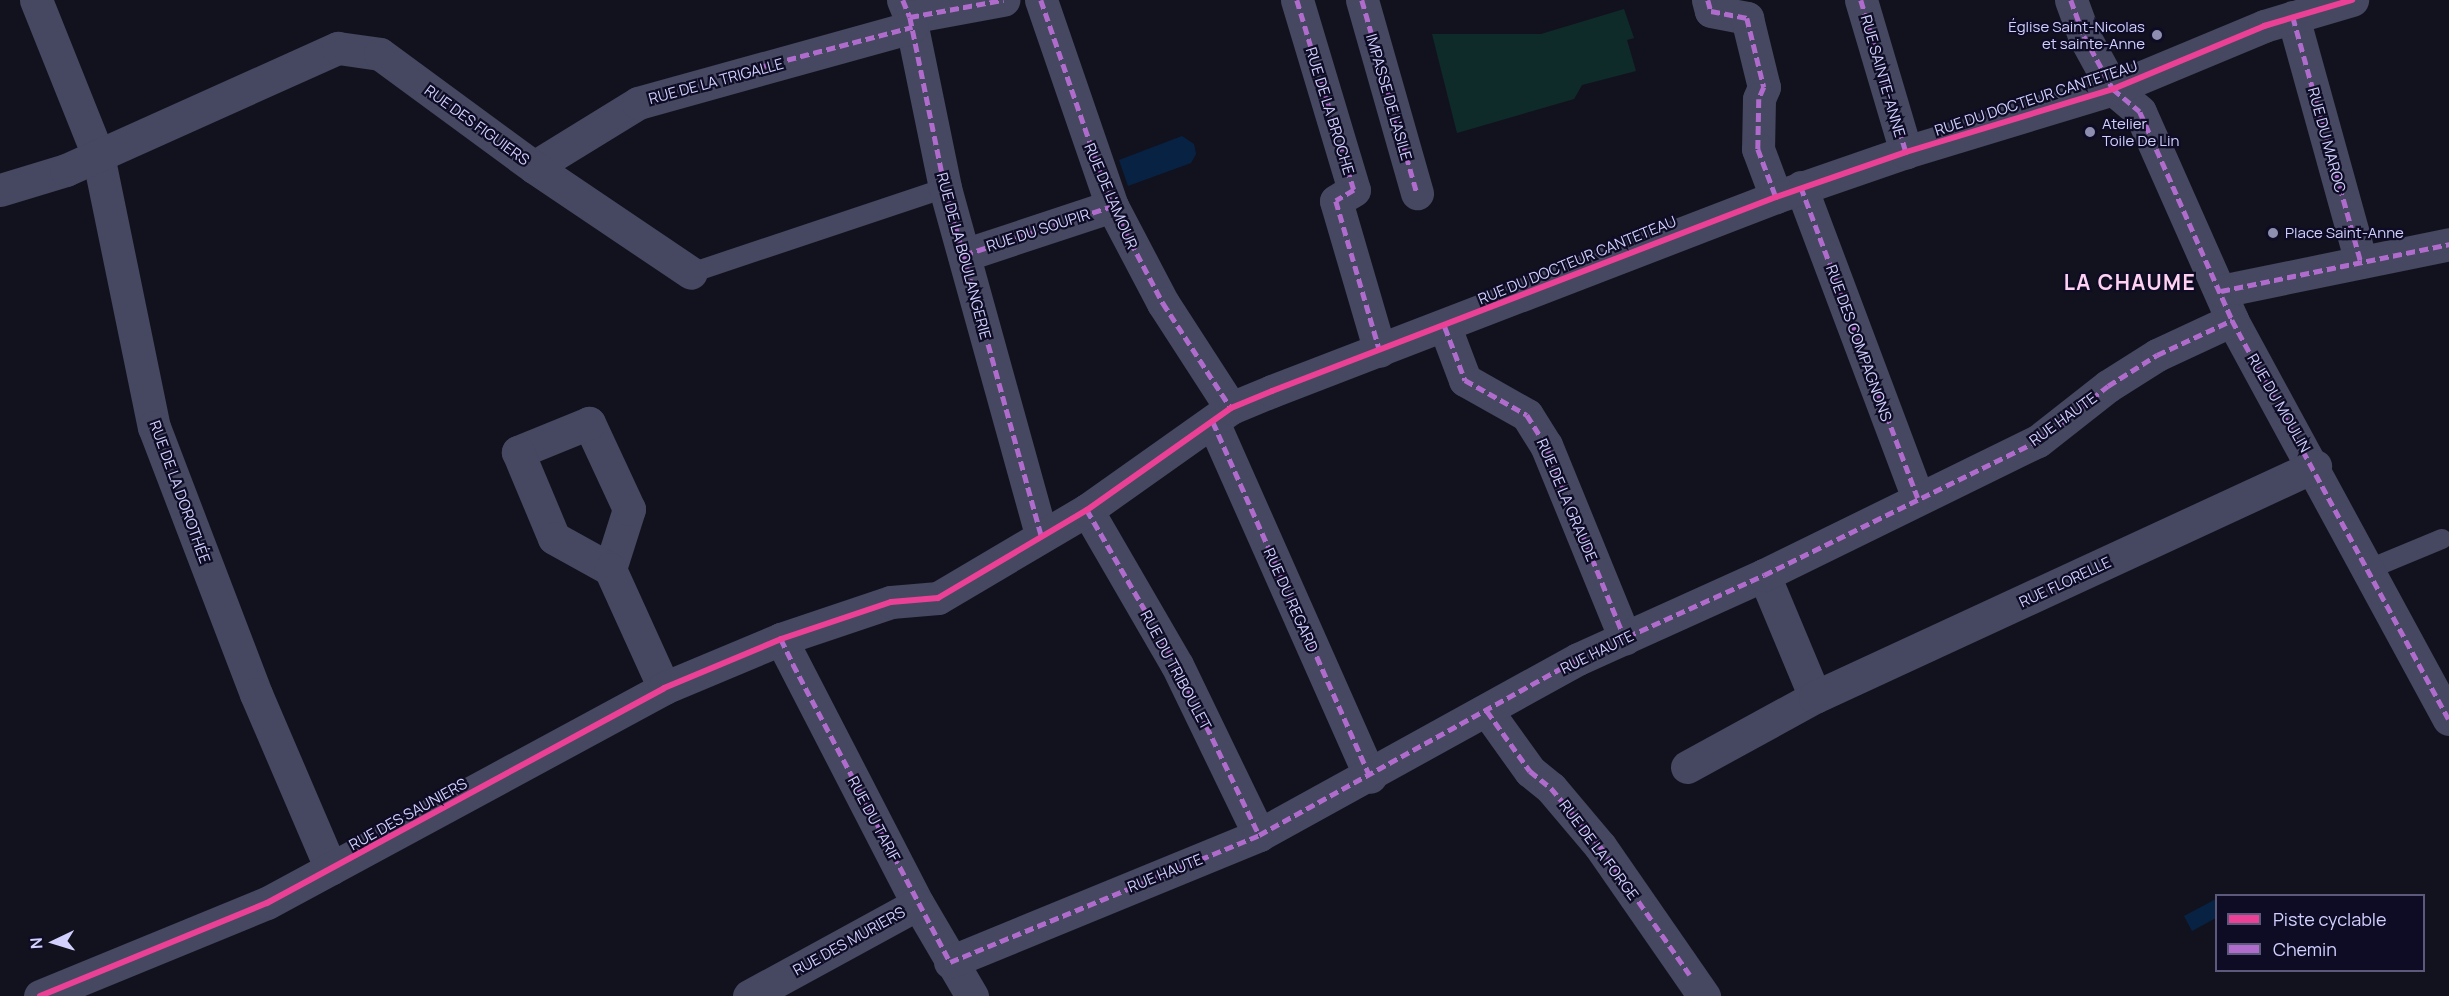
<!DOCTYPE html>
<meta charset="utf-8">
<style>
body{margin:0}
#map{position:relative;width:2449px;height:996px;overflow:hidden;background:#12121e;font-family:Manrope,sans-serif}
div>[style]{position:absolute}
.green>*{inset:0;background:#0f2b29}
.water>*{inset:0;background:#082244}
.lane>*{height:20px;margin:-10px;padding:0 10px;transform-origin:10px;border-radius:10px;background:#464760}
.street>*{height:33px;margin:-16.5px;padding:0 16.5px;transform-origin:16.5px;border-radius:16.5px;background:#464760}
.quiet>*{height:4.5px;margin-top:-2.25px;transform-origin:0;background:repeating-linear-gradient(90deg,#b06ccc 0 9px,transparent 0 13.5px)}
.cycleway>*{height:6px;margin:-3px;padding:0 3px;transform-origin:3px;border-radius:3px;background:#ea4096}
.dots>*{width:16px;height:16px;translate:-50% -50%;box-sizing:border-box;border:3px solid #0e0c24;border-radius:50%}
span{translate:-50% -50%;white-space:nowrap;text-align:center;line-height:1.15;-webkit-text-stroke:4.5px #0e0c24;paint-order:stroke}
.poi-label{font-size:15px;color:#d1d0ff}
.right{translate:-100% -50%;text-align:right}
.left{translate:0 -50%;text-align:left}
.street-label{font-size:15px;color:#d1d0ff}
.district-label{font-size:21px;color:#ffd2f2;font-weight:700;letter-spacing:1.5px}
.legend{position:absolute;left:2215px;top:894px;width:210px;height:78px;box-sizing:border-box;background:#0e0c24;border:2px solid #5c5a7c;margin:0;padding:8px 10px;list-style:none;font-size:18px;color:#d1d0ff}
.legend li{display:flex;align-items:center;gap:12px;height:30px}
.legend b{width:30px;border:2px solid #5c5a7c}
.north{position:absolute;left:24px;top:912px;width:60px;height:60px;-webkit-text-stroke:4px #0e0c24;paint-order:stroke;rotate:266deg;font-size:16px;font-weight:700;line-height:24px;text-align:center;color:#d1d0ff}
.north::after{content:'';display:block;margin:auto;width:21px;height:27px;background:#d1d0ff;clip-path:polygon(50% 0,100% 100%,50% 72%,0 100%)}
</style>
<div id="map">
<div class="green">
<i style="clip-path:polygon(1624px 9px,1634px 38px,1627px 40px,1636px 71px,1582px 85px,1574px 99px,1457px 133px,1432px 34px,1541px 34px)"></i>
</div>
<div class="water">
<i style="clip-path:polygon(1182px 136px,1194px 144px,1196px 154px,1191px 163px,1128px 186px,1119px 160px)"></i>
<i style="clip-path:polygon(2216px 899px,2216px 918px,2192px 931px,2184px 916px)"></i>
</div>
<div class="lane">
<i style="left:691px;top:273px;width:268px;rotate:-18.5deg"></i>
<i style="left:2367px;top:570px;width:81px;rotate:-22.5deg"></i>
</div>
<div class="street">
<i style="left:36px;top:0;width:167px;rotate:68.2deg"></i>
<i style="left:98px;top:155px;width:278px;rotate:78.4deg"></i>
<i style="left:154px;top:427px;width:286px;rotate:69.1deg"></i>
<i style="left:256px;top:694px;width:190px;rotate:66.8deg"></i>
<i style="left:903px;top:0;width:18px;rotate:68deg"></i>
<i style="left:910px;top:17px;width:175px;rotate:78.4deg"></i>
<i style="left:945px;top:188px;width:360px;rotate:74.5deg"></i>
<i style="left:1041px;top:0;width:218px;rotate:71deg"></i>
<i style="left:1112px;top:206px;width:110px;rotate:62.3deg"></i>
<i style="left:1163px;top:303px;width:125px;rotate:57.1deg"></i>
<i style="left:1297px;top:0;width:198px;rotate:73.3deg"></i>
<i style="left:1354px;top:190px;width:21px;rotate:149deg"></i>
<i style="left:1336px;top:201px;width:156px;rotate:73.7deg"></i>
<i style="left:1362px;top:0;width:201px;rotate:74.1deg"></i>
<i style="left:1708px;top:0;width:11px;rotate:75deg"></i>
<i style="left:1711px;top:11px;width:37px;rotate:11deg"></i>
<i style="left:1747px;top:18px;width:71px;rotate:76.2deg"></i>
<i style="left:1764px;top:87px;width:13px;rotate:113deg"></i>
<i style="left:1759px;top:99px;width:50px;rotate:91.1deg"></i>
<i style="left:1758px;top:149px;width:51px;rotate:69.4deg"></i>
<i style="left:1861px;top:0;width:159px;rotate:73.5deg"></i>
<i style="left:2071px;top:0;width:38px;rotate:70deg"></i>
<i style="left:2084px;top:36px;width:60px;rotate:61.3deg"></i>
<i style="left:2113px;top:89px;width:35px;rotate:40deg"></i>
<i style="left:2140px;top:112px;width:227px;rotate:66.1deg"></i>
<i style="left:2232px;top:320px;width:454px;rotate:61.5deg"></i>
<i style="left:910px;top:17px;width:95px;rotate:-10.4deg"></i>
<i style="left:2293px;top:17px;width:254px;rotate:74.5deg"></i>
<i style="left:534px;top:167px;width:122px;rotate:-31.6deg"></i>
<i style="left:638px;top:103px;width:284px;rotate:-15.5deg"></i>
<i style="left:1801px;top:187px;width:332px;rotate:69.4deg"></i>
<i style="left:0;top:190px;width:69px;rotate:-16.9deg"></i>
<i style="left:66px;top:170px;width:298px;rotate:-24.2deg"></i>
<i style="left:338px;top:48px;width:42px;rotate:8.1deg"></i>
<i style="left:380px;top:54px;width:191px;rotate:36.3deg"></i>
<i style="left:534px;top:167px;width:189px;rotate:34deg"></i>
<i style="left:964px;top:255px;width:156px;rotate:-18.3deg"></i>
<i style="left:2221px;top:291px;width:233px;rotate:-11.6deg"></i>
<i style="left:1445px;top:327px;width:57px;rotate:69.3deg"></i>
<i style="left:1465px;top:380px;width:71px;rotate:29.4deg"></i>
<i style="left:1527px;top:415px;width:36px;rotate:58deg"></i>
<i style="left:1546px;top:445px;width:209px;rotate:67.8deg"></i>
<i style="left:1213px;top:422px;width:388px;rotate:66.1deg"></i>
<i style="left:1087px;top:510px;width:179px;rotate:59.9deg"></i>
<i style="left:1177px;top:665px;width:189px;rotate:64.2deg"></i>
<i style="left:610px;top:569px;width:63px;rotate:-72.4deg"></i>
<i style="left:629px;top:509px;width:95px;rotate:-114.9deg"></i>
<i style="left:589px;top:423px;width:77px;rotate:157.8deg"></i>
<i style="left:518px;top:452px;width:93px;rotate:67.3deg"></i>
<i style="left:554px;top:538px;width:64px;rotate:29deg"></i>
<i style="left:610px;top:569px;width:131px;rotate:65.6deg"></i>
<i style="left:1764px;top:575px;width:132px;rotate:67.3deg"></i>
<i style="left:781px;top:639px;width:298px;rotate:62.7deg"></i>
<i style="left:918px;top:904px;width:107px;rotate:59.6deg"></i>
<i style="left:1487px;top:711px;width:74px;rotate:54.4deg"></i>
<i style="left:1530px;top:771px;width:27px;rotate:39deg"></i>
<i style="left:1551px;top:788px;width:76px;rotate:49.8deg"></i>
<i style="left:1600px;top:846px;width:183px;rotate:55.3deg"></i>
<i style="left:1687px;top:767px;width:146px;rotate:-28.7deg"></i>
<i style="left:1815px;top:697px;width:551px;rotate:-24.8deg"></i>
<i style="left:950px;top:962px;width:334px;rotate:-22.3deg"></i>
<i style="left:1259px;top:835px;width:364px;rotate:-28.9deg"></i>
<i style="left:1578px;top:659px;width:204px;rotate:-24.3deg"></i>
<i style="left:1764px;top:575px;width:305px;rotate:-26.1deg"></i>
<i style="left:2038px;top:441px;width:89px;rotate:-38.2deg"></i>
<i style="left:2108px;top:386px;width:58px;rotate:-32.3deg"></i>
<i style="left:2157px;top:355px;width:83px;rotate:-25deg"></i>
<i style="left:40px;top:996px;width:245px;rotate:-22.3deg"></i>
<i style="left:267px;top:903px;width:451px;rotate:-28.4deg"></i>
<i style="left:664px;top:688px;width:127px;rotate:-22.7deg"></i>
<i style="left:781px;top:639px;width:116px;rotate:-18.6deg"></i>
<i style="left:891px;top:602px;width:47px;rotate:-4.9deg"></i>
<i style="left:938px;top:598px;width:173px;rotate:-30.6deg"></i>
<i style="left:1087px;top:510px;width:176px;rotate:-35.3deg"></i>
<i style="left:1231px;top:408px;width:44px;rotate:-22.5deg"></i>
<i style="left:1272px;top:391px;width:540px;rotate:-21.05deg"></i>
<i style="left:1776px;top:197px;width:138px;rotate:-19.1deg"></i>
<i style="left:1906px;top:152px;width:216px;rotate:-16.9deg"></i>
<i style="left:2113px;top:89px;width:164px;rotate:-22.6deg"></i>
<i style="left:2264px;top:26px;width:92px;rotate:-16.5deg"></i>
<i style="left:749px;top:996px;width:192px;rotate:-28.6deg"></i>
</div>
<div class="quiet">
<i style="left:903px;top:0;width:18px;rotate:68deg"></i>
<i style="left:910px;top:17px;width:175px;rotate:78.4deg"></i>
<i style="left:945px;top:188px;width:360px;rotate:74.5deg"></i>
<i style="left:1041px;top:0;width:218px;rotate:71deg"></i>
<i style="left:1112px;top:206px;width:110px;rotate:62.3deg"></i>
<i style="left:1163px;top:303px;width:125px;rotate:57.1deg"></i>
<i style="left:1297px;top:0;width:198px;rotate:73.3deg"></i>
<i style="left:1354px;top:190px;width:21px;rotate:149deg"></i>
<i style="left:1336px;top:201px;width:156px;rotate:73.7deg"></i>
<i style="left:1362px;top:0;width:201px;rotate:74.1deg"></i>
<i style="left:1708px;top:0;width:11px;rotate:75deg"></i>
<i style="left:1711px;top:11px;width:37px;rotate:11deg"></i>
<i style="left:1747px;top:18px;width:71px;rotate:76.2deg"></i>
<i style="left:1764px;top:87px;width:13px;rotate:113deg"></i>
<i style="left:1759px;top:99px;width:50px;rotate:91.1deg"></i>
<i style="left:1758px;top:149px;width:51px;rotate:69.4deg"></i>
<i style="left:1861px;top:0;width:159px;rotate:73.5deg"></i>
<i style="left:2071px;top:0;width:38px;rotate:70deg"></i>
<i style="left:2084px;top:36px;width:60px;rotate:61.3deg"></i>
<i style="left:2113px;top:89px;width:35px;rotate:40deg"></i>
<i style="left:2140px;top:112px;width:227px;rotate:66.1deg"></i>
<i style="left:2232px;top:320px;width:454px;rotate:61.5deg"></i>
<i style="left:910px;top:17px;width:95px;rotate:-10.4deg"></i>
<i style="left:2293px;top:17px;width:254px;rotate:74.5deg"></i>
<i style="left:748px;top:70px;width:170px;rotate:-14.7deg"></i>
<i style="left:1801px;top:187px;width:332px;rotate:69.4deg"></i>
<i style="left:964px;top:255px;width:156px;rotate:-18.3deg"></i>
<i style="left:2221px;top:291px;width:233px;rotate:-11.6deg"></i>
<i style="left:1445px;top:327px;width:57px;rotate:69.3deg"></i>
<i style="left:1465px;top:380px;width:71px;rotate:29.4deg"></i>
<i style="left:1527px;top:415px;width:36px;rotate:58deg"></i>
<i style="left:1546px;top:445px;width:209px;rotate:67.8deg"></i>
<i style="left:1213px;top:422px;width:388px;rotate:66.1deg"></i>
<i style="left:1087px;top:510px;width:179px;rotate:59.9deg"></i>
<i style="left:1177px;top:665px;width:189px;rotate:64.2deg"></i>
<i style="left:784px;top:638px;width:3px;rotate:162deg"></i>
<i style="left:781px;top:639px;width:28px;rotate:64deg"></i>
<i style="left:793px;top:664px;width:337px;rotate:62.2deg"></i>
<i style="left:950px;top:962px;width:334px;rotate:-22.3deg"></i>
<i style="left:1259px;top:835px;width:364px;rotate:-28.9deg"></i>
<i style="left:1578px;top:659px;width:204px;rotate:-24.3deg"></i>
<i style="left:1764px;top:575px;width:305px;rotate:-26.1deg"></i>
<i style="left:2038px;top:441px;width:89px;rotate:-38.2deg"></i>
<i style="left:2108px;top:386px;width:58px;rotate:-32.3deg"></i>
<i style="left:2157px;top:355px;width:83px;rotate:-25deg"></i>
<i style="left:1487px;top:711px;width:74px;rotate:54.4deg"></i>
<i style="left:1530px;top:771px;width:27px;rotate:39deg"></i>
<i style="left:1551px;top:788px;width:76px;rotate:49.8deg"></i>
<i style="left:1600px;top:846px;width:157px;rotate:55.1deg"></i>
</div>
<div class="cycleway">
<i style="left:40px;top:996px;width:245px;rotate:-22.3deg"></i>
<i style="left:267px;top:903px;width:451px;rotate:-28.4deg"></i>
<i style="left:664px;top:688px;width:127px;rotate:-22.7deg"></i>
<i style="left:781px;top:639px;width:116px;rotate:-18.6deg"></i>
<i style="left:891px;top:602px;width:47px;rotate:-4.9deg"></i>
<i style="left:938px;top:598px;width:173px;rotate:-30.6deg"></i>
<i style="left:1087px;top:510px;width:176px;rotate:-35.3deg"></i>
<i style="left:1231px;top:408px;width:44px;rotate:-22.5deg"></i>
<i style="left:1272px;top:391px;width:540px;rotate:-21.05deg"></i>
<i style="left:1776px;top:197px;width:138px;rotate:-19.1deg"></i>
<i style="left:1906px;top:152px;width:216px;rotate:-16.9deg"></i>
<i style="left:2113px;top:89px;width:164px;rotate:-22.6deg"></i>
<i style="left:2264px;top:26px;width:92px;rotate:-16.5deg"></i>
</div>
<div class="dots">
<i style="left:2157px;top:35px;background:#8e8eb0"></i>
<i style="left:2090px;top:132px;background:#8e8eb0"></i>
<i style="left:2273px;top:233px;background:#8e8eb0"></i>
</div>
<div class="poi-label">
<span class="right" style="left:2145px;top:35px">Église Saint-Nicolas<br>et sainte-Anne</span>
<span class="left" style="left:2102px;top:132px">Atelier<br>Toile De Lin</span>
<span class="left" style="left:2285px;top:233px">Place Saint-Anne</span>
</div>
<div class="street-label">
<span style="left:1883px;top:76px;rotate:74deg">RUE SAINTE-ANNE</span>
<span style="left:716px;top:81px;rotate:-15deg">RUE DE LA TRIGALLE</span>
<span style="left:1389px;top:97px;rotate:74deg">IMPASSE DE L'ASILE</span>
<span style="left:2036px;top:98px;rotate:-18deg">RUE DU DOCTEUR CANTETEAU</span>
<span style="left:1330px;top:111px;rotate:73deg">RUE DE LA BROCHE</span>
<span style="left:477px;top:125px;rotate:36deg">RUE DES FIGUIERS</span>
<span style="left:2327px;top:140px;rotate:75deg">RUE DU MAROC</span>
<span style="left:1111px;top:196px;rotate:67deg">RUE DE L'AMOUR</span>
<span style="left:1038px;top:230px;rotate:-18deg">RUE DU SOUPIR</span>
<span style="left:964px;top:256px;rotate:75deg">RUE DE LA BOULANGERIE</span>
<span style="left:1577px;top:260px;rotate:-22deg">RUE DU DOCTEUR CANTETEAU</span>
<span style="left:1859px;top:343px;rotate:70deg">RUE DES COMPAGNONS</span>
<span style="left:2279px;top:403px;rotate:60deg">RUE DU MOULIN</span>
<span style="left:2063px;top:419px;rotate:-36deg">RUE HAUTE</span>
<span style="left:180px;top:492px;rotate:70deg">RUE DE LA DOROTHÉE</span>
<span style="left:1567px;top:500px;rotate:67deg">RUE DE LA GRAUDE</span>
<span style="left:2065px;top:582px;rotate:-25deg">RUE FLORELLE</span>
<span style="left:1291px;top:600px;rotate:66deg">RUE DU REGARD</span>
<span style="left:1597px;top:652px;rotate:-26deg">RUE HAUTE</span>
<span style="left:1176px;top:670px;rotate:62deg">RUE DU TRIBOULET</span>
<span style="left:408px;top:814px;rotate:-29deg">RUE DES SAUNIERS</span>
<span style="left:874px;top:819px;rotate:62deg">RUE DU TARIF</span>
<span style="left:1599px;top:850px;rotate:53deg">RUE DE LA FORGE</span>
<span style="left:1165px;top:873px;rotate:-22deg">RUE HAUTE</span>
<span style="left:849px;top:941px;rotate:-29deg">RUE DES MURIERS</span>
</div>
<div class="district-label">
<span style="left:2130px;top:282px">LA CHAUME</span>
</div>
<ul class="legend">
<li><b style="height:8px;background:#ea4096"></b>Piste cyclable</li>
<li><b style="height:8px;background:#b06ccc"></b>Chemin</li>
</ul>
<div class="north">N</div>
</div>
